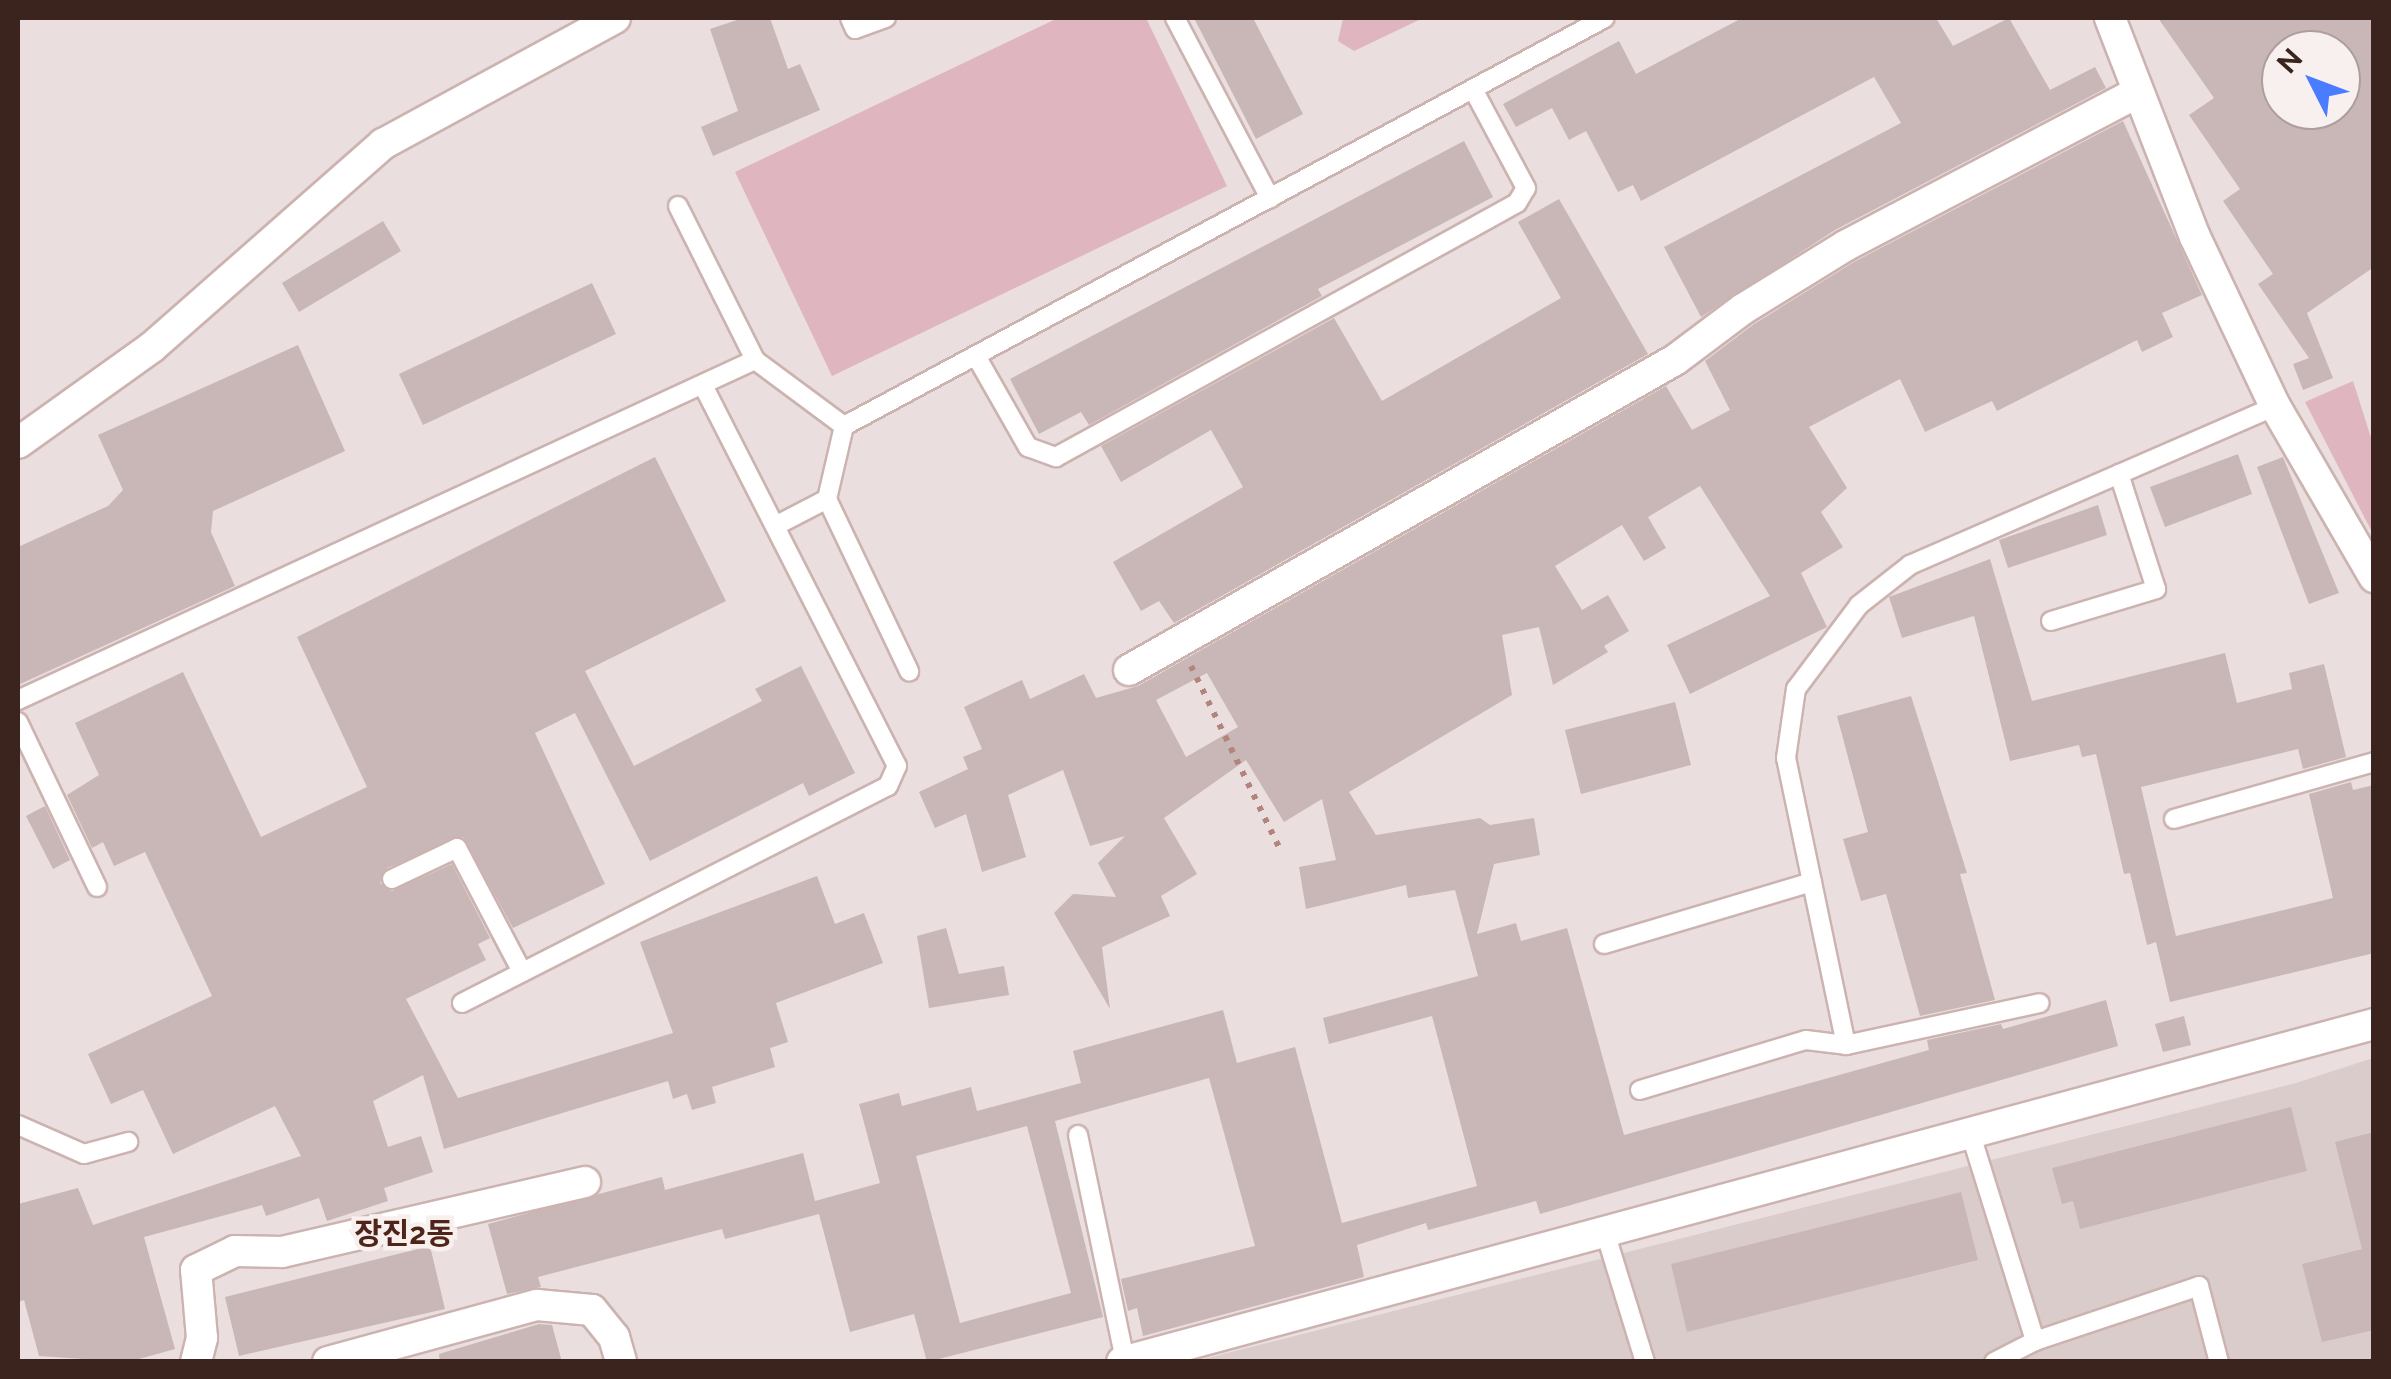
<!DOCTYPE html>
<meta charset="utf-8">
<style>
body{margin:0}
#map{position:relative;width:2391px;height:1379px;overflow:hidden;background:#ebdede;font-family:Raleway,"Noto Sans KR",sans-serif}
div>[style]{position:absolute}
.built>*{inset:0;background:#dbcccc}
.green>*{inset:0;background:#dfb5bf}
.building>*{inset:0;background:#c9b7b7}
.path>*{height:6px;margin-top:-3px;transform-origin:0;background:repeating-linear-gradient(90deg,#b2847c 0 5px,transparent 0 13px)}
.roads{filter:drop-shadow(2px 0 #ccb3b0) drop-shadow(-2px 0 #ccb3b0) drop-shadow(0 2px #ccb3b0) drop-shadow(0 -2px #ccb3b0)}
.lane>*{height:18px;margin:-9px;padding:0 9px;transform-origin:9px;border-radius:9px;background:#fff}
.street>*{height:30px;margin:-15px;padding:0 15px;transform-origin:15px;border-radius:15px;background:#fff}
.secondary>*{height:30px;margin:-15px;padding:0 15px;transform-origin:15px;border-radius:15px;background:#fff}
span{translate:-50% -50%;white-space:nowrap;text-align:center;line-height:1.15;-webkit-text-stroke:9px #f8efef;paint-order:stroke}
.quarter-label{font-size:30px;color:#502519;font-weight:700}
.frame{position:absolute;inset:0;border:20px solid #3c241e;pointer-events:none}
.north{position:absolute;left:2261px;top:30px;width:100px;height:100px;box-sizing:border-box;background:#f8efef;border:2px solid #ad9e9b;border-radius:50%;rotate:312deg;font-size:28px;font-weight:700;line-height:40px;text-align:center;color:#3c241e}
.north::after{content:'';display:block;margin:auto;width:35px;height:45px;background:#497cfe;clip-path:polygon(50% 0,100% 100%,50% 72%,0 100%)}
</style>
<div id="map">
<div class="built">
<i style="clip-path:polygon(2373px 1058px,2373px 1361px,1192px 1362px,2296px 1083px)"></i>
</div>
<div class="green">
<i style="clip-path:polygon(1058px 18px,1146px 18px,1227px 186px,832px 376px,735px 172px)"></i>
<i style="clip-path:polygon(1343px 18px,1423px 18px,1354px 51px,1338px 41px)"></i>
<i style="clip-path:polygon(2353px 381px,2373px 444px,2373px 534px,2305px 402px)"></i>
</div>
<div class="building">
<i style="clip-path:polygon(743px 18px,770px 18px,788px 69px,800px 64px,820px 110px,713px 156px,701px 127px,738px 111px,710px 29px)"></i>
<i style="clip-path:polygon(1194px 18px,1253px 18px,1303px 114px,1256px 139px)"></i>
<i style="clip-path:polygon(1742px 18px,1936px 18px,1953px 46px,2009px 18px,2050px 90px,2095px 67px,2106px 88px,1835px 230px,1701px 317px,1664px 247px,1901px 123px,1874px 77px,1641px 201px,1633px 185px,1618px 192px,1586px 131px,1569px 140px,1552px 108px,1516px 127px,1503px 104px,1619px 41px,1636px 74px)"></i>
<i style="clip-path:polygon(evenodd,2158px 18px,2374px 18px,2374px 267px,2307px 313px,2333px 378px,2303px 390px,2293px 364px,2309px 358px,2258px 284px,2273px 274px,2223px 201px,2240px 189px,2189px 115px,2214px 98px,2158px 18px,2281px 50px,2341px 50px,2341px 110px,2281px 110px,2281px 50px)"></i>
<i style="clip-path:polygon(evenodd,2123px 121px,2202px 295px,2162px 313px,2173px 337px,2142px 352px,2137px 340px,1997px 411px,1992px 401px,1925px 432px,1900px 379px,1809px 427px,1847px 488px,1821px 512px,1843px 547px,1801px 573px,1827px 627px,1690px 694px,1667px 645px,1770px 596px,1700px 486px,1648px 517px,1666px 548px,1644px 561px,1622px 525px,1555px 566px,1582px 610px,1608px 595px,1629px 631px,1604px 646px,1608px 652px,1553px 685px,1539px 627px,1502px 635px,1512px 695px,1349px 792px,1376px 835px,1480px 818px,1490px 825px,1534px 818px,1540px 855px,1494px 864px,1477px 934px,1516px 923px,1521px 941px,1567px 928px,1624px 1135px,1929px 1050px,1927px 1040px,2001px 1024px,2003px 1029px,2106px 1000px,2118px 1046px,1540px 1214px,1536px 1201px,1428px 1230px,1426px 1223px,1357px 1245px,1364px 1277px,1143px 1336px,1137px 1308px,1128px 1311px,1121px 1279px,1255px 1246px,1209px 1078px,1055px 1121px,1103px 1317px,927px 1362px,914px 1314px,850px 1332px,819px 1214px,725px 1239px,722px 1229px,538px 1277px,541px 1287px,507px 1294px,488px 1224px,662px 1177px,665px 1190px,803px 1153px,815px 1201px,880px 1183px,859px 1104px,899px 1093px,902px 1106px,971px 1087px,977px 1111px,1081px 1083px,1073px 1051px,1223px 1010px,1237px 1063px,1295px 1047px,1342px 1223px,1477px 1186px,1432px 1016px,1329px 1044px,1323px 1018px,1478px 976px,1455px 890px,1408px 898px,1406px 885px,1306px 909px,1299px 867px,1336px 860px,1322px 799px,1284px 822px,1246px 760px,1164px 818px,1197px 874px,1161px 896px,1170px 916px,1102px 947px,1110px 1009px,1054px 913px,1073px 894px,1116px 897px,1098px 863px,1125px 836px,1090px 846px,1063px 770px,1008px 795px,1026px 857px,982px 872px,966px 814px,935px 828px,919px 792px,968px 769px,963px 757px,982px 749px,964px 707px,1022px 680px,1030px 699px,1084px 674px,1096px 698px,1138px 686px,1666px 386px,1692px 430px,1730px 410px,1705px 361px,1754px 324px,1854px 262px,2123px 121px,1207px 673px,1238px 727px,1186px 757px,1156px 700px,1207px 673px,2123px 121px,1027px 1126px,1071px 1293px,960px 1323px,916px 1156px,1027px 1126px)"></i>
<i style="clip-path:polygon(1464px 141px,1493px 197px,1318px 289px,1322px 296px,1089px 425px,1081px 412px,1039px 434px,1010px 379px)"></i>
<i style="clip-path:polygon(1559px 199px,1648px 354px,1174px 623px,1159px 601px,1141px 611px,1113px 562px,1243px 487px,1211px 430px,1121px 482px,1101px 446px,1334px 318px,1382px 401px,1561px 298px,1518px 222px)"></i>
<i style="clip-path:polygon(383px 221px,401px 251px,299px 312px,282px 283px)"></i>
<i style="clip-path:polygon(592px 283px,616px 334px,423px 425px,399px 374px)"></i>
<i style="clip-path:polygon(298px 345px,345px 451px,213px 511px,211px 532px,235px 586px,18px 685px,18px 547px,108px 506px,123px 490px,98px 435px)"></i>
<i style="clip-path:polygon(2238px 454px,2252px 494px,2165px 527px,2150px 487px)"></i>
<i style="clip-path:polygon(655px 457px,726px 601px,585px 671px,634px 766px,762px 701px,755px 689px,801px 666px,855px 773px,809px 796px,803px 783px,650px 861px,575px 713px,535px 733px,605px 884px,513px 928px,463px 837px,387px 868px,380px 883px,392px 891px,452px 864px,490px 938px,478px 944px,486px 960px,406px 999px,458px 1098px,673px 1033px,640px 942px,817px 876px,835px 924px,864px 913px,883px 963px,776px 1003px,788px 1042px,770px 1048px,775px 1067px,712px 1087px,716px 1103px,692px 1110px,687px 1094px,673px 1099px,668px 1081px,444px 1149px,423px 1075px,373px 1101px,388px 1147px,421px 1136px,433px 1172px,384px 1188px,388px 1201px,327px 1221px,319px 1198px,266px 1216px,262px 1205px,144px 1237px,175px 1349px,128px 1362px,39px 1356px,24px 1300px,18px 1302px,18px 1204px,78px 1188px,93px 1225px,301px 1156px,275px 1106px,173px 1154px,143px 1090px,111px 1104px,88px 1054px,212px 996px,145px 852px,114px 866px,103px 842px,92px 848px,67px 795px,99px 775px,75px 723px,183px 672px,261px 837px,367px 787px,297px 637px)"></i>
<i style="clip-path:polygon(2283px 457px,2339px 593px,2309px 604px,2257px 467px)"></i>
<i style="clip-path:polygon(2098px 505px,2107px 535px,2008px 568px,1999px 540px)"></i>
<i style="clip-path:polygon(1990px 559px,2032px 701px,2225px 653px,2237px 703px,2292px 689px,2289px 673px,2324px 664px,2346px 757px,2303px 769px,2298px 749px,2141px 787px,2176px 936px,2333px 898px,2309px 794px,2351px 782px,2353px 790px,2374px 785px,2374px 953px,2170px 1002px,2156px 942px,2147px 945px,2130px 873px,2124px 874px,2096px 754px,2082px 757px,2079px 745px,2010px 761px,1974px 616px,1902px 638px,1889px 597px)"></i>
<i style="clip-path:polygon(1911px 696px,1967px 873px,1960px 874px,1995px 1000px,1920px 1016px,1886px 894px,1861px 901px,1843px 839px,1868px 832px,1837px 716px)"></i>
<i style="clip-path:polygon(1675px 702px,1691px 765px,1581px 794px,1565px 730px)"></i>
<i style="clip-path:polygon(45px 806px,70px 860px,53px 869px,26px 816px)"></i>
<i style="clip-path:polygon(946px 928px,959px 974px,1004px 966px,1009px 995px,929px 1008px,917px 936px)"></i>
<i style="clip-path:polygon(2184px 1016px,2191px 1045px,2163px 1052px,2155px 1024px)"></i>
<i style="clip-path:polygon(2291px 1107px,2307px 1171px,2080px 1229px,2073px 1201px,2062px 1204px,2052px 1168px)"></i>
<i style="clip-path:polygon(2374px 1132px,2374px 1330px,2322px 1342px,2302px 1264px,2362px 1249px,2335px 1142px)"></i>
<i style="clip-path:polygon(1961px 1192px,1978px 1260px,1687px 1332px,1671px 1264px)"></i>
<i style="clip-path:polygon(430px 1246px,445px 1309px,239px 1356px,225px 1297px)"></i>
<i style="clip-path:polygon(539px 1324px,552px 1325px,562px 1362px,440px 1362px,439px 1354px)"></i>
</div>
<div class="path">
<i style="left:1191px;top:666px;width:203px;rotate:64.1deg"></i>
</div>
<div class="roads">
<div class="lane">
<i style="left:850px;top:18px;width:12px;rotate:66deg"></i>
<i style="left:855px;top:29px;width:33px;rotate:-20deg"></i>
<i style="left:1175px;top:18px;width:204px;rotate:62.2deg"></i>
<i style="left:678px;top:206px;width:172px;rotate:63.4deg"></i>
<i style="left:976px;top:356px;width:105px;rotate:60.3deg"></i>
<i style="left:1028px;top:447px;width:30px;rotate:20deg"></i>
<i style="left:1056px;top:457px;width:526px;rotate:-28.85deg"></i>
<i style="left:1517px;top:203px;width:17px;rotate:-59deg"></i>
<i style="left:1526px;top:188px;width:112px;rotate:-118.2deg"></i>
<i style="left:827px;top:499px;width:191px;rotate:64.5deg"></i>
<i style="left:777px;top:525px;width:56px;rotate:-27.5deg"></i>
<i style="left:827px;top:499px;width:75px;rotate:-76.9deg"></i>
<i style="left:2051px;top:621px;width:110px;rotate:-16.9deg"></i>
<i style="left:2156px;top:589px;width:121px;rotate:-107.8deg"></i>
<i style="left:18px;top:700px;width:812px;rotate:-24.77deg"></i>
<i style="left:755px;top:360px;width:111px;rotate:36.6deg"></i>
<i style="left:844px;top:426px;width:863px;rotate:-28.2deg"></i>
<i style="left:18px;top:722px;width:183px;rotate:64.4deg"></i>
<i style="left:2174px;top:819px;width:208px;rotate:-15.9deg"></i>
<i style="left:392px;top:879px;width:72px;rotate:-25.5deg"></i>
<i style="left:457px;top:848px;width:140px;rotate:62.3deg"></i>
<i style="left:1604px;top:944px;width:217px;rotate:-16.6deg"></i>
<i style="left:462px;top:1003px;width:478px;rotate:-27deg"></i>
<i style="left:888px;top:786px;width:22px;rotate:-66deg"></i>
<i style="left:897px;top:766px;width:427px;rotate:-117deg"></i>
<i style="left:1846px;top:1045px;width:293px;rotate:-101.8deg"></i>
<i style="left:1786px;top:758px;width:70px;rotate:-81.8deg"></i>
<i style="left:1796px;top:689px;width:105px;rotate:-53.1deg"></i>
<i style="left:1859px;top:605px;width:65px;rotate:-38.1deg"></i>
<i style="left:1910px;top:565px;width:398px;rotate:-23.5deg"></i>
<i style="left:1640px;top:1090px;width:173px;rotate:-16.8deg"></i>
<i style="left:1806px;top:1040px;width:40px;rotate:7.1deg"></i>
<i style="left:1846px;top:1045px;width:198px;rotate:-12.2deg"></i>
<i style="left:18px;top:1125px;width:72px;rotate:23.7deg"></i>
<i style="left:84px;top:1154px;width:46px;rotate:-15.3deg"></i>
<i style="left:1078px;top:1135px;width:229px;rotate:78.2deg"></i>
<i style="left:1971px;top:1135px;width:216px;rotate:72.7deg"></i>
<i style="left:2035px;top:1341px;width:46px;rotate:152.9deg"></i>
<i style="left:1605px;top:1232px;width:136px;rotate:72.9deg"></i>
<i style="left:2035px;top:1341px;width:173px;rotate:-18.5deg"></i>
<i style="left:2199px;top:1286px;width:79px;rotate:75.3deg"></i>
</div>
<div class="street">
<i style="left:18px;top:443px;width:165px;rotate:-35.6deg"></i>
<i style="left:152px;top:347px;width:308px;rotate:-41.3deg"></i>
<i style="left:383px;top:144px;width:264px;rotate:-28.5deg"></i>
<i style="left:1129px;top:670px;width:628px;rotate:-29.59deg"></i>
<i style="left:1675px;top:360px;width:85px;rotate:-36.9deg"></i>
<i style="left:1743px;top:309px;width:120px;rotate:-31.7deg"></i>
<i style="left:1845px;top:246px;width:331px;rotate:-27.7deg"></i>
<i style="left:196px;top:1362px;width:25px;rotate:-76deg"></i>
<i style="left:202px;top:1338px;width:68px;rotate:-95deg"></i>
<i style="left:196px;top:1270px;width:43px;rotate:-26deg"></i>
<i style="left:235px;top:1251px;width:47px;rotate:1.2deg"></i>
<i style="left:282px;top:1252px;width:311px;rotate:-13deg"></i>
<i style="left:328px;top:1362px;width:217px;rotate:-15.3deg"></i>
<i style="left:537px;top:1305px;width:55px;rotate:5.2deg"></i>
<i style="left:592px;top:1310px;width:35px;rotate:51deg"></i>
<i style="left:614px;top:1337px;width:26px;rotate:74deg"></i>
<i style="left:1122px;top:1362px;width:1297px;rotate:-15.11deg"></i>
</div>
<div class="secondary">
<i style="left:2110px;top:18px;width:235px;rotate:68.8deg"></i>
<i style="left:2195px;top:237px;width:187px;rotate:64.7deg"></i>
<i style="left:2275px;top:406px;width:198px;rotate:59.9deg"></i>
</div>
</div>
<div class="quarter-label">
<span style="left:404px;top:1234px">장진2동</span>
</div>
<div class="frame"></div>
<div class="north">N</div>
</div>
